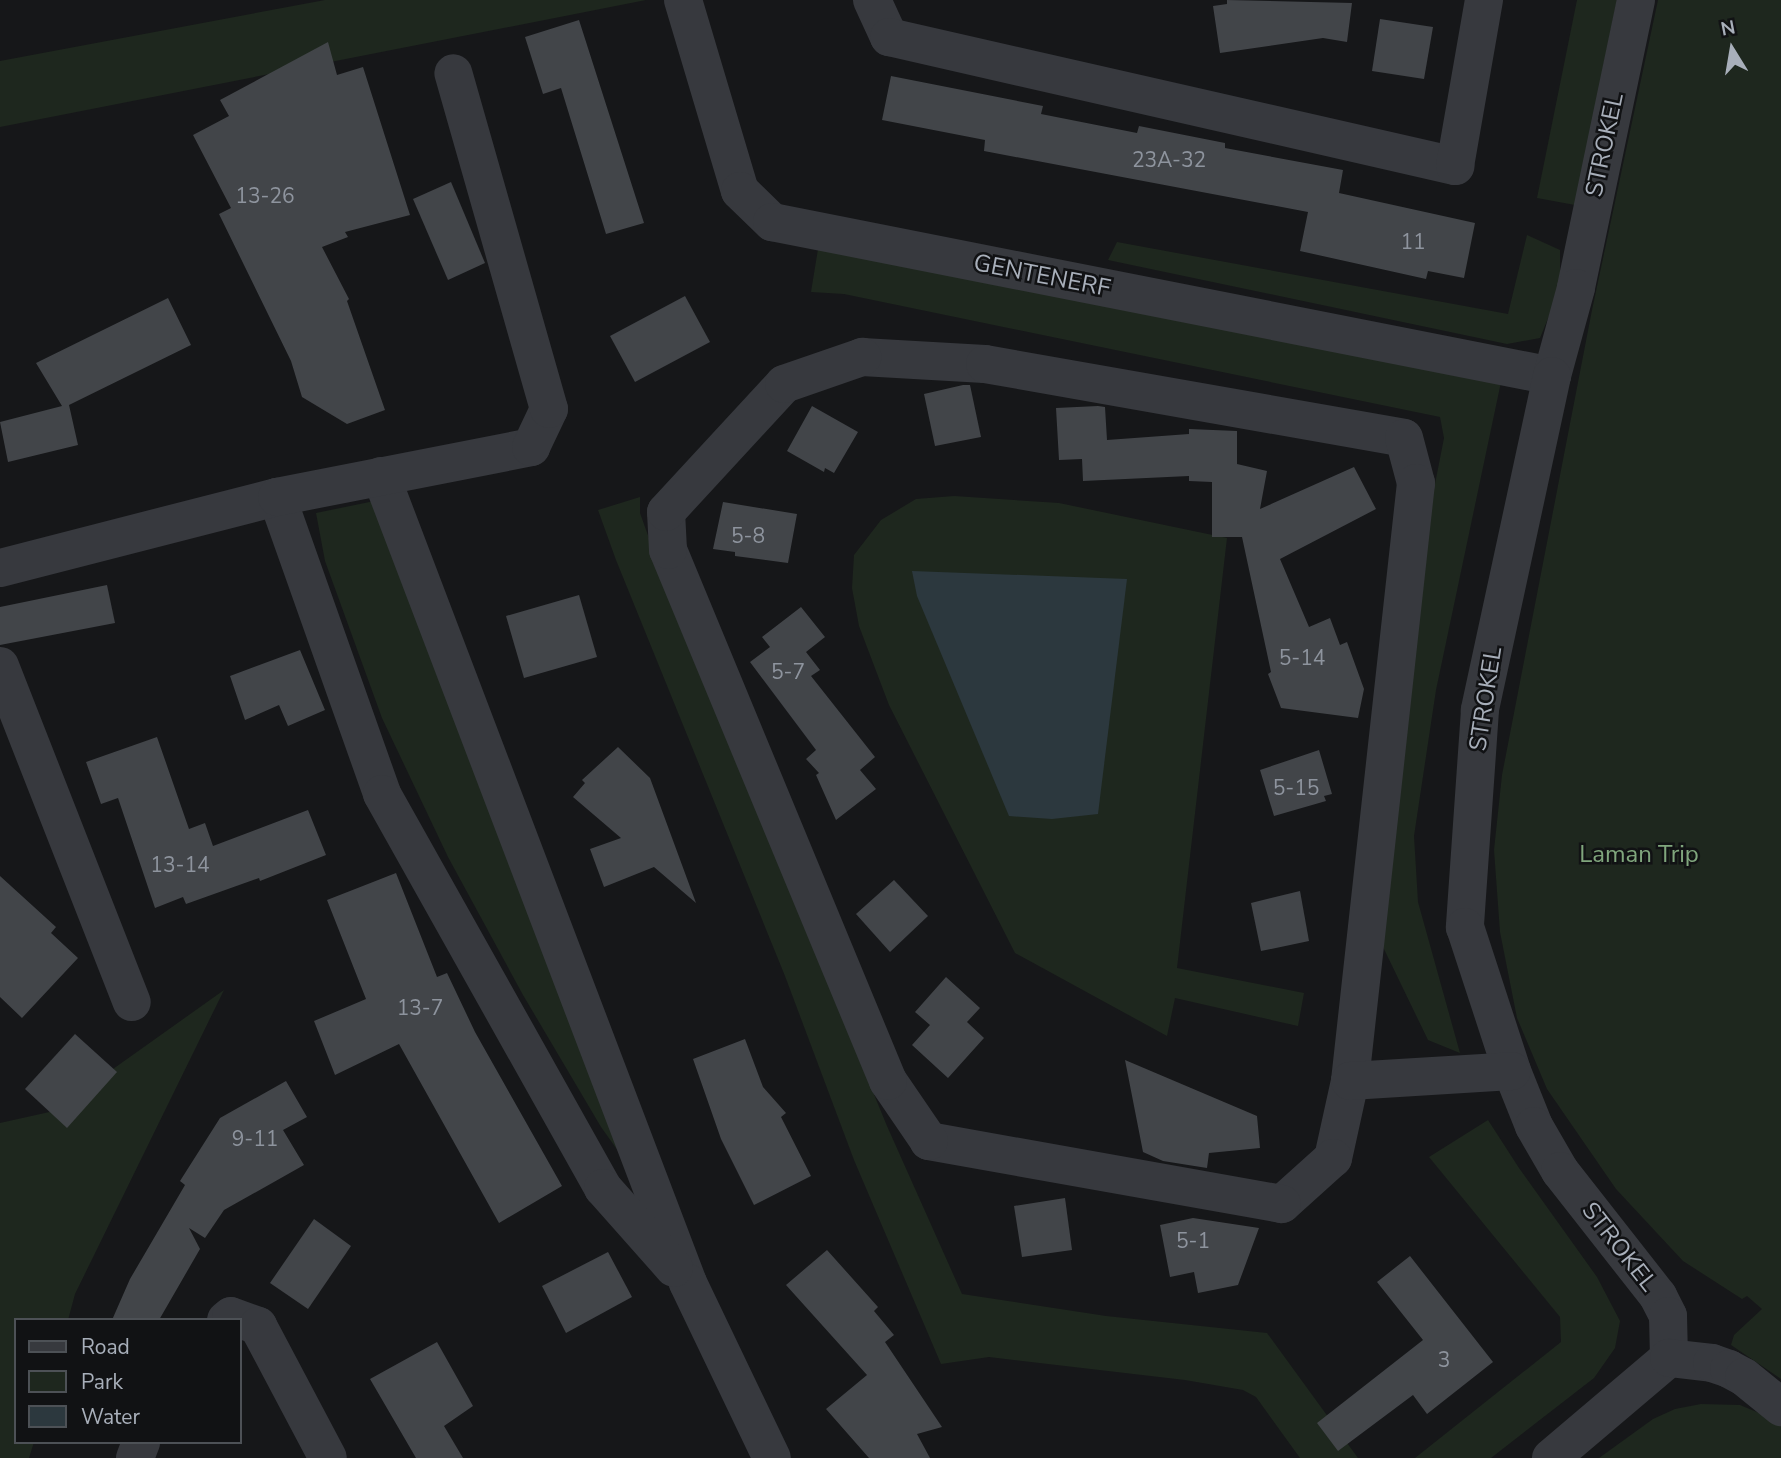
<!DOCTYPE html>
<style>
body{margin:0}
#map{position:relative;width:1781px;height:1458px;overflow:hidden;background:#161719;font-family:"Nunito Sans",sans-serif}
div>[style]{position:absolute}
.green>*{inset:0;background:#1e271e}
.water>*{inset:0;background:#2c383e}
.building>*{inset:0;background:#424549}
.minor>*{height:38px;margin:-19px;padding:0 19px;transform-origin:19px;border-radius:19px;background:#37393e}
span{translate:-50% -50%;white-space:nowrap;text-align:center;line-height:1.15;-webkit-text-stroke:5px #111214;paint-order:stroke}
.number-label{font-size:21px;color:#8e949e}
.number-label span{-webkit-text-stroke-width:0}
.street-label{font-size:24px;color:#a8afba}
.park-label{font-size:24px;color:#80a67d}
.legend{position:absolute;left:14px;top:1318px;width:228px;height:126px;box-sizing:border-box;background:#111214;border:2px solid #4d5156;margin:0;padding:9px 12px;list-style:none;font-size:21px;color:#a8afba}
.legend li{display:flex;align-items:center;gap:14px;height:35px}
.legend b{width:35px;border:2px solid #4d5156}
.north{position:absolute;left:1697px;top:14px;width:70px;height:70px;-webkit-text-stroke:5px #111214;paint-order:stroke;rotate:349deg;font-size:19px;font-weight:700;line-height:28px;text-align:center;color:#a8afba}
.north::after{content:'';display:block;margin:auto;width:24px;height:32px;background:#a8afba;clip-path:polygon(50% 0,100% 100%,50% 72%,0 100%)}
</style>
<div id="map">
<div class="green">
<i style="clip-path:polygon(325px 0,646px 0,0 127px,0 61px)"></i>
<i style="clip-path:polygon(1577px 0,1617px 0,1575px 205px,1537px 198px)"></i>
<i style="clip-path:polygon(1658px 0,1781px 0,1781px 1379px,1731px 1345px,1734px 1335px,1762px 1309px,1747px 1296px,1742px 1299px,1683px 1261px,1616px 1189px,1547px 1089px,1517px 1018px,1500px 932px,1494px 850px,1502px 775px,1592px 310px)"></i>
<i style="clip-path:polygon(1527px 235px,1560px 250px,1560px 289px,1540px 338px,1507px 344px,1108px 260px,1117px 242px,1508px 314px)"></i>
<i style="clip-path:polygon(818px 249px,1501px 382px,1436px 690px,1414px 836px,1418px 902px,1460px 1053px,1428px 1040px,1383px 947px,1423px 545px,1444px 438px,1440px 417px,844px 294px,811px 292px)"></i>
<i style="clip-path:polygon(954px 496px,1059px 503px,1227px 538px,1177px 968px,1304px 993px,1298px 1026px,1175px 998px,1167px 1036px,1015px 953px,889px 705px,859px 626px,852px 588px,854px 555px,881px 520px,916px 499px)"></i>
<i style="clip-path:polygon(394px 497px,648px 1193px,601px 1127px,523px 995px,448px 857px,382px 718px,325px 561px,316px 513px)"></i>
<i style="clip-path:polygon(640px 497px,640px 513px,670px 597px,887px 1126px,962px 1294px,1106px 1316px,1267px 1333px,1358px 1458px,1300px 1458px,1256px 1397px,1243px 1390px,1185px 1380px,989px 1357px,941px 1364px,854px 1160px,785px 976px,616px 560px,598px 510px)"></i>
<i style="clip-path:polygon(224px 990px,75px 1294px,68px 1320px,16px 1320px,16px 1442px,34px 1442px,29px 1458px,0 1458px,0 1123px,54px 1111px)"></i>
<i style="clip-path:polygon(1488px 1120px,1519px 1168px,1597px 1277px,1620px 1321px,1615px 1348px,1594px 1378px,1491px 1458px,1415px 1458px,1561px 1342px,1560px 1317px,1429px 1157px)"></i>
<i style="clip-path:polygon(1701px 1404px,1740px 1405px,1771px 1418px,1781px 1426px,1781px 1458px,1599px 1458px,1653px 1419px,1675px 1409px)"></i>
</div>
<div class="water">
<i style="clip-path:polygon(912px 571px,1127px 579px,1098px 814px,1052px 819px,1009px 816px,917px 596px)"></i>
</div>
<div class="building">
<i style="clip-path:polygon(1227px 0,1352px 3px,1347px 42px,1323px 38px,1220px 53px,1213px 6px,1227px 4px)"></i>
<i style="clip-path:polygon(1380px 19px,1433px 27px,1424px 79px,1372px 71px)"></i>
<i style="clip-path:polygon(579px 20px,644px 223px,606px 234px,561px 88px,543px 94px,525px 37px)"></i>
<i style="clip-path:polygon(328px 42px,337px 75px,363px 67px,410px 215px,345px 232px,348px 237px,322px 247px,349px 299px,347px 301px,385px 410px,347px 424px,302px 397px,291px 361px,219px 214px,231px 208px,193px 135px,229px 116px,220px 100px)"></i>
<i style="clip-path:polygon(891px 76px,1043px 106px,1041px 114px,1137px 133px,1139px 126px,1225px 143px,1225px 148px,1343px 170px,1339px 193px,1475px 223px,1464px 278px,1428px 271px,1426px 279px,1300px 251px,1308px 212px,984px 151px,985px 140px,882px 120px)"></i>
<i style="clip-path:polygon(451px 182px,485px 263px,448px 280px,413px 199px)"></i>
<i style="clip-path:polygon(685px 296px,710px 342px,635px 382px,610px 336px)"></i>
<i style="clip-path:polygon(168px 298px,191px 345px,69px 405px,78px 445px,8px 462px,0 422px,62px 406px,36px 363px)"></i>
<i style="clip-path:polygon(963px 385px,970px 385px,981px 437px,935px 446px,924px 394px)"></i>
<i style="clip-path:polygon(812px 406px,858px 432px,834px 473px,825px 468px,824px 472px,787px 451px)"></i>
<i style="clip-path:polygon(1098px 406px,1105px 407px,1107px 440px,1189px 434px,1189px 429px,1237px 431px,1237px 464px,1267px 471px,1260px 509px,1354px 467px,1376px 509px,1280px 559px,1309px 627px,1330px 618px,1340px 645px,1347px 642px,1364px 689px,1358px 718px,1281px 708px,1268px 674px,1271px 672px,1242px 537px,1212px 537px,1212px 482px,1189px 481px,1189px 476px,1083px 481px,1082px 459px,1059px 460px,1056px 408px)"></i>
<i style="clip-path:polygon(723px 502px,797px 514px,788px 563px,735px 556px,735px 552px,713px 549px)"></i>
<i style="clip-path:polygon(107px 585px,115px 623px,0 645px,0 607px)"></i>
<i style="clip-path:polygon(579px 595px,597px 657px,524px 678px,506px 616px)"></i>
<i style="clip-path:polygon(801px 607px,825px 637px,806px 652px,820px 670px,811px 676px,875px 757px,860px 770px,876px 789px,836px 820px,816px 775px,819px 773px,806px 759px,816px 750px,750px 662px,770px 647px,762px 637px)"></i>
<i style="clip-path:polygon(300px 650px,325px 710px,288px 726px,279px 705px,245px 720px,230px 676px)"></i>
<i style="clip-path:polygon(157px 737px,189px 829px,205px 823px,213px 846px,308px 810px,326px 855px,260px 881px,259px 878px,186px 904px,183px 897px,155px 908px,118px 798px,101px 804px,86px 762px)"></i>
<i style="clip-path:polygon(618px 747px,650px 778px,696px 903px,654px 867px,604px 887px,590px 849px,621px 838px,573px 797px,585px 783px,582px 780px)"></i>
<i style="clip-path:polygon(1319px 750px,1332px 794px,1324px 796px,1326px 801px,1274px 816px,1260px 770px)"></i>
<i style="clip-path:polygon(396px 873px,437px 977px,447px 973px,475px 1032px,562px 1186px,499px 1223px,399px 1044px,335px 1075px,314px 1021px,366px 999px,327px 900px)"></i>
<i style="clip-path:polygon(0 876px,56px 927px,51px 933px,78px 958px,22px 1018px,0 997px)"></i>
<i style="clip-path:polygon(894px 880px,928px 916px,890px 952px,856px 914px)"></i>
<i style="clip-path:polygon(1300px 891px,1309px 941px,1261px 951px,1251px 903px)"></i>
<i style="clip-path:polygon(946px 977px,980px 1008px,967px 1022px,984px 1038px,948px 1078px,912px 1045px,930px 1025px,915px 1012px)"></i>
<i style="clip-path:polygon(75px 1034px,117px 1072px,67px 1128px,25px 1089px)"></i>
<i style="clip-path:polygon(745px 1039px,763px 1087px,786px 1113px,781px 1117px,811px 1176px,754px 1205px,721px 1139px,693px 1059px)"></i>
<i style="clip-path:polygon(1125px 1060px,1257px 1116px,1260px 1148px,1209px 1153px,1207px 1168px,1163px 1161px,1143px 1152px)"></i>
<i style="clip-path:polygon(286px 1081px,307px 1117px,283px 1130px,304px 1165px,224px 1210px,205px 1238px,189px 1228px,200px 1249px,159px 1320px,112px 1320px,130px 1279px,185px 1185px,180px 1181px,220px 1118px)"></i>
<i style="clip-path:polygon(1065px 1198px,1072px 1250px,1022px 1257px,1014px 1206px)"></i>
<i style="clip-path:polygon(1193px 1218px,1259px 1228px,1238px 1285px,1198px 1293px,1194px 1272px,1170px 1277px,1160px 1225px)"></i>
<i style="clip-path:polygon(314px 1219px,351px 1246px,308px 1309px,270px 1283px)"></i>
<i style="clip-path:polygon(827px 1250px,878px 1307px,874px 1311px,894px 1335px,885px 1342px,942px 1427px,917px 1434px,930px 1458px,869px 1458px,826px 1409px,867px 1375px,786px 1285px)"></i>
<i style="clip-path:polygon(608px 1252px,632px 1297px,566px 1333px,542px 1286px)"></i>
<i style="clip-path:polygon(1410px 1256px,1493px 1362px,1427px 1414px,1413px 1395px,1338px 1451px,1317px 1423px,1423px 1340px,1377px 1282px)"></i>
<i style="clip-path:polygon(437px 1342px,473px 1406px,444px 1426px,463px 1458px,416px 1458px,370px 1379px)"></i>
</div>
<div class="minor">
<i style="left:683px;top:0;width:199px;rotate:73.4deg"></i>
<i style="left:740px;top:191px;width:45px;rotate:44.1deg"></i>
<i style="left:772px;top:222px;width:795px;rotate:11.17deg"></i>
<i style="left:872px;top:0;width:41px;rotate:65.3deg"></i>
<i style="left:889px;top:37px;width:581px;rotate:12.84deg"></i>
<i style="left:1455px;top:166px;width:169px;rotate:-80.1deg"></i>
<i style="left:1636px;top:0;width:294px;rotate:101.8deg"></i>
<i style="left:1576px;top:288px;width:91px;rotate:105.3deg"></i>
<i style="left:1552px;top:376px;width:342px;rotate:102.2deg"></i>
<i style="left:1480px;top:710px;width:218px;rotate:94deg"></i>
<i style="left:1465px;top:927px;width:151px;rotate:71.9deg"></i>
<i style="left:1512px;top:1071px;width:59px;rotate:68.2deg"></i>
<i style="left:1534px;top:1126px;width:52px;rotate:60deg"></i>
<i style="left:1560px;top:1171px;width:159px;rotate:51.9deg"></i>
<i style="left:1658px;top:1296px;width:22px;rotate:63deg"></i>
<i style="left:1668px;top:1316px;width:42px;rotate:88.6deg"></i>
<i style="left:862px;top:357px;width:123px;rotate:3.3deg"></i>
<i style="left:985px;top:364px;width:425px;rotate:10deg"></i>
<i style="left:1404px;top:438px;width:47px;rotate:75.1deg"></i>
<i style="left:1416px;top:483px;width:602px;rotate:96.3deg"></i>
<i style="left:1350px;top:1081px;width:79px;rotate:102.4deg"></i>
<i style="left:1333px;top:1158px;width:69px;rotate:138deg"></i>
<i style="left:1282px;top:1204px;width:359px;rotate:-169.9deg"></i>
<i style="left:929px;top:1141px;width:73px;rotate:-124.3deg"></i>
<i style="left:888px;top:1081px;width:575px;rotate:-112.5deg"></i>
<i style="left:668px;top:550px;width:38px;rotate:-93deg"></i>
<i style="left:666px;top:512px;width:174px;rotate:-47.3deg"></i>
<i style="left:784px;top:384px;width:83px;rotate:-19.1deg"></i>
<i style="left:381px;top:476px;width:863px;rotate:69.17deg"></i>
<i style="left:688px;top:1283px;width:194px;rotate:64.4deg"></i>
<i style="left:277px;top:497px;width:315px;rotate:70.5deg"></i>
<i style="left:382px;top:794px;width:452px;rotate:60.7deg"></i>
<i style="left:603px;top:1188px;width:107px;rotate:48.4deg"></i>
<i style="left:0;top:568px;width:286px;rotate:-14.4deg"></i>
<i style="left:277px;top:497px;width:259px;rotate:-11.1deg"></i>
<i style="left:531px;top:447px;width:42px;rotate:-64.7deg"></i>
<i style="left:549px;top:409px;width:349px;rotate:-105.9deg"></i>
<i style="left:0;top:666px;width:361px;rotate:68.6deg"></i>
<i style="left:1350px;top:1081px;width:162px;rotate:-3.5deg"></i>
<i style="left:226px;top:1320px;width:6px;rotate:-39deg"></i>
<i style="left:231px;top:1316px;width:29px;rotate:20deg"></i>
<i style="left:258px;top:1326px;width:149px;rotate:62.1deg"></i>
<i style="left:135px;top:1458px;width:17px;rotate:-69deg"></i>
<i style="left:1551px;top:1458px;width:155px;rotate:-40.3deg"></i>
<i style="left:1669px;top:1358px;width:43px;rotate:6.6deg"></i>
<i style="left:1712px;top:1363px;width:18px;rotate:19deg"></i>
<i style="left:1729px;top:1369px;width:17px;rotate:28deg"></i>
<i style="left:1744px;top:1377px;width:48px;rotate:39deg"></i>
</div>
<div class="number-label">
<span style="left:1169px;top:160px">23A-32</span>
<span style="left:265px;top:196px">13-26</span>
<span style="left:1413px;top:242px">11</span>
<span style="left:748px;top:536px">5-8</span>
<span style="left:1302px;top:658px">5-14</span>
<span style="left:788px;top:672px">5-7</span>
<span style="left:1296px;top:788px">5-15</span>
<span style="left:180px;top:865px">13-14</span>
<span style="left:420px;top:1008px">13-7</span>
<span style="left:255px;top:1139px">9-11</span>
<span style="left:1193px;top:1241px">5-1</span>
<span style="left:1444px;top:1360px">3</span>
</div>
<div class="street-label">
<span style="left:1605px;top:145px;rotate:-78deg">STROKEL</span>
<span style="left:1042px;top:276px;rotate:11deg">GENTENERF</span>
<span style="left:1486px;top:699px;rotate:-81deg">STROKEL</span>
<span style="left:1619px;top:1247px;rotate:52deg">STROKEL</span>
</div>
<div class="park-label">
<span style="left:1639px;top:855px">Laman Trip</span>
</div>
<ul class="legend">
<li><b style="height:9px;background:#37393e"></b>Road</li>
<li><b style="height:19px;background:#1e271e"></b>Park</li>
<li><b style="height:19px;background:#2c383e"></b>Water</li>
</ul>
<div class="north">N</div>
</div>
